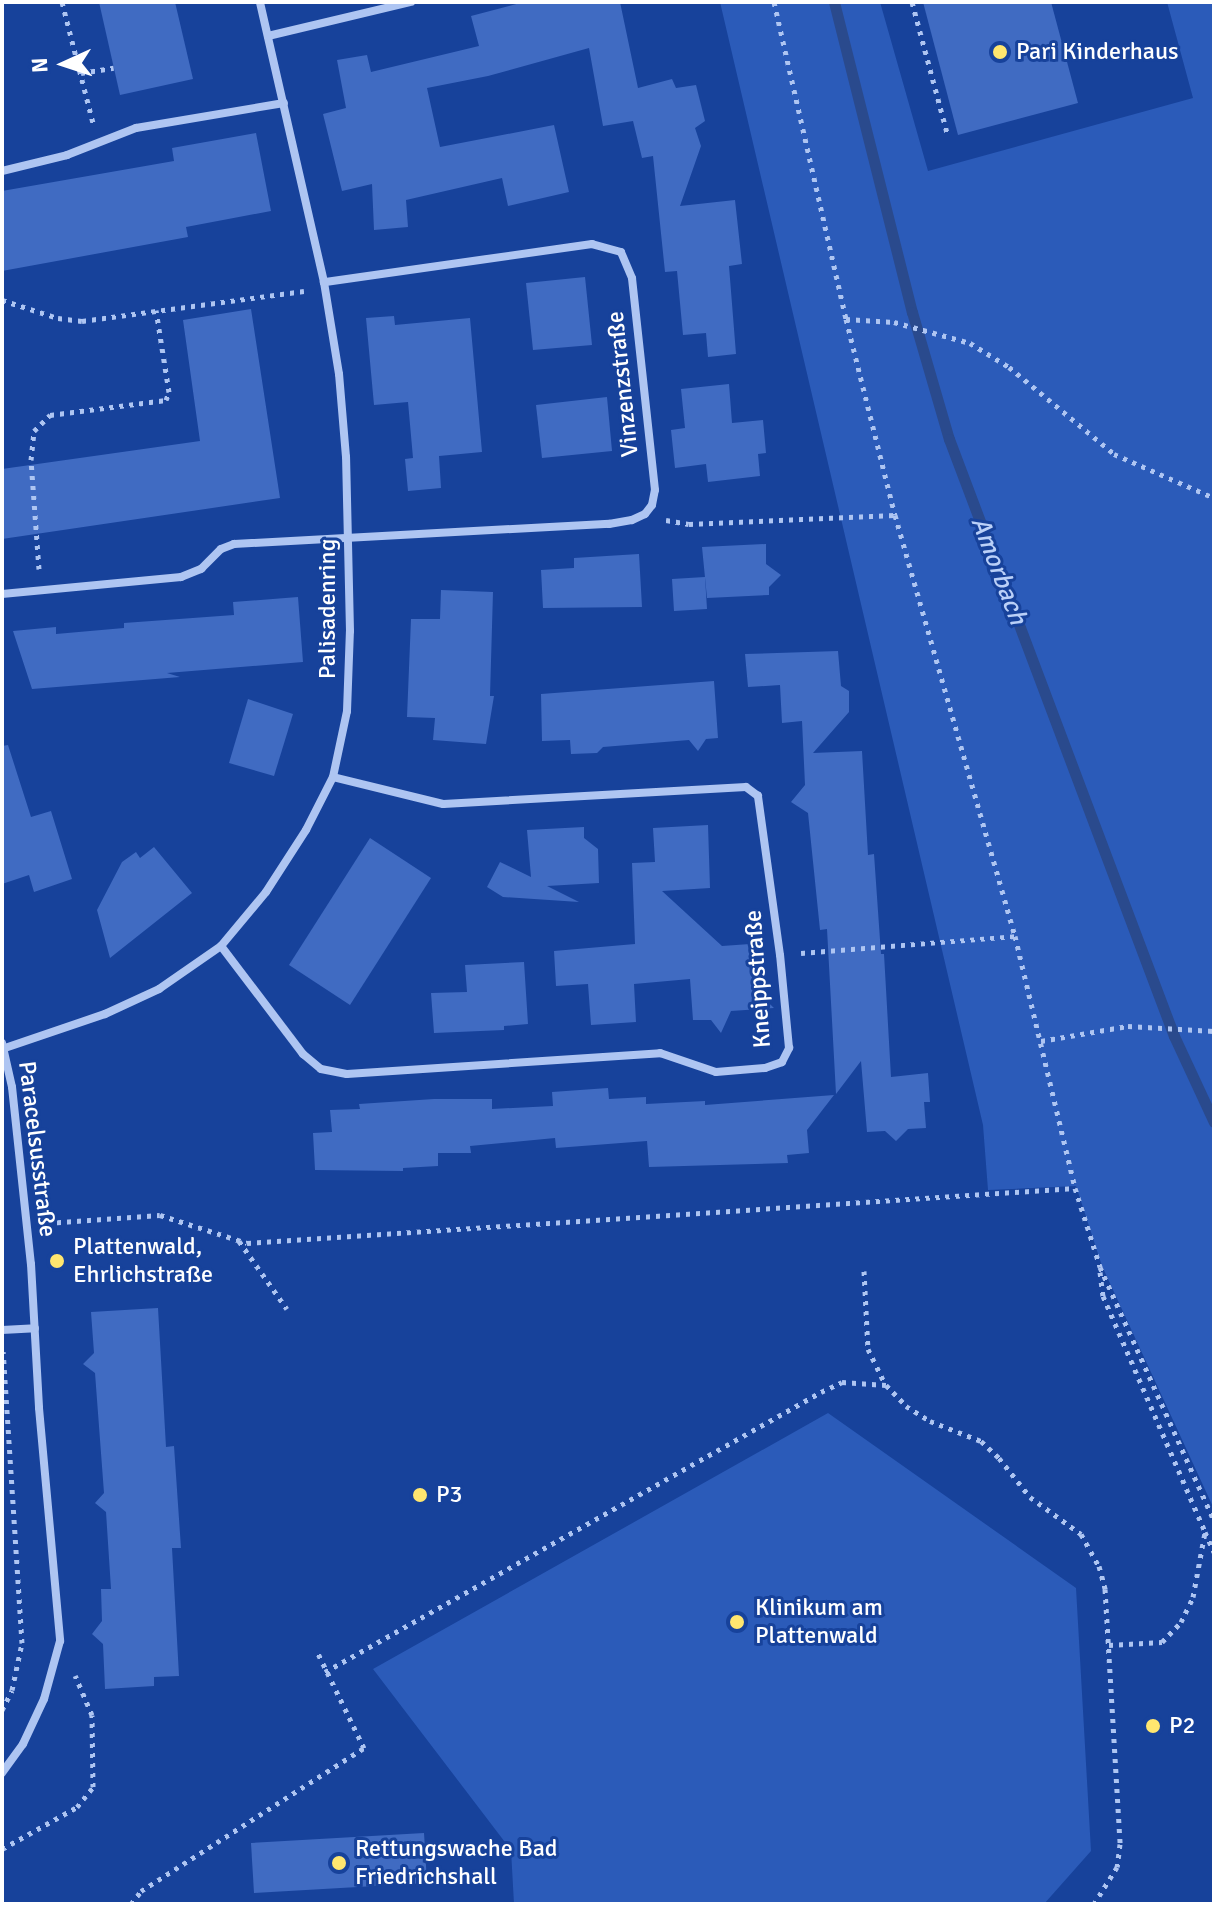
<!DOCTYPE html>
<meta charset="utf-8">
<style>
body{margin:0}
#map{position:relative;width:1216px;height:1906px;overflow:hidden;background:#17429b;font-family:Signika,sans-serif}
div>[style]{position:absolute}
.green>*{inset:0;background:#2b5bb9}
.stream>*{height:11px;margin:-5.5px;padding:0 5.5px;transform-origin:5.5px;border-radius:5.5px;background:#2a4a8d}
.building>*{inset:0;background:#406bc2}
.path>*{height:5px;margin-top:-2.5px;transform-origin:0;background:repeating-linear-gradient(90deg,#aec5f2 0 4px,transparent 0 10px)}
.street>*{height:8px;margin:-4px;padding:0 4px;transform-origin:4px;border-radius:4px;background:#aec5f2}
.dots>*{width:22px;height:22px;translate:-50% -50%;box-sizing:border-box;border:4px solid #17429b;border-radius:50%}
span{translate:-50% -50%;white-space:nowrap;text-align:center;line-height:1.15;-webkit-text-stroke:6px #17429b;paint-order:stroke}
.poi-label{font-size:24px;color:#fff}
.left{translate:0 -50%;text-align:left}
.street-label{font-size:24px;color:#fff}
.water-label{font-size:26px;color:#bad0f8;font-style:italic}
.frame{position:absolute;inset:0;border:4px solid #fff;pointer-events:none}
.north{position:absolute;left:24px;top:24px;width:80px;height:80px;-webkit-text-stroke:6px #17429b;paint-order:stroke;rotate:267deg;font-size:22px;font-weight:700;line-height:32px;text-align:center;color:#fff}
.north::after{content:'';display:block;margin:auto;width:28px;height:36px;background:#fff;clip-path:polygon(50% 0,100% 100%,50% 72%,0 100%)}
</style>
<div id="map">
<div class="green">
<i style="clip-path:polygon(720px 2px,880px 2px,928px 171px,1193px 98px,1167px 2px,1214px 2px,1214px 1509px,1102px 1266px,1076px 1186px,988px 1190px,983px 1125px)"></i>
<i style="clip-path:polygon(828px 1413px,1076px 1588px,1091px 1851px,1044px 1904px,514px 1904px,511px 1850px,373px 1669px)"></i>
</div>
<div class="stream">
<i style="left:834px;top:2px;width:320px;rotate:75.9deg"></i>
<i style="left:912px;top:312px;width:132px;rotate:73.8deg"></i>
<i style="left:949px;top:439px;width:638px;rotate:69.35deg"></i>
<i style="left:1174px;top:1036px;width:95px;rotate:65.1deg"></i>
</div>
<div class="building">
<i style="clip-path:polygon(99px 2px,175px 2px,193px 79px,120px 95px)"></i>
<i style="clip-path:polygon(524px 2px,620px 2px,638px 88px,672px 79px,676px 88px,696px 85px,705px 121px,695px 128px,701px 146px,680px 206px,735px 200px,742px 264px,729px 266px,736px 354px,708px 357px,706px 333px,683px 335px,677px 271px,665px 272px,653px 156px,642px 158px,633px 121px,603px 126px,589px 48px,488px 76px,427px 88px,440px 147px,554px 125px,569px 192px,508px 206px,502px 178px,406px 200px,408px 227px,374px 230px,372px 184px,342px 191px,323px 114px,346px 108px,337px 60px,367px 55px,371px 72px,479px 46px,471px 16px)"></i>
<i style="clip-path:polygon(923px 2px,1051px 2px,1078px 103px,958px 135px)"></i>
<i style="clip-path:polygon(256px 133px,271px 211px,186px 227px,188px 237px,2px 271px,2px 191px,174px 161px,172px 148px)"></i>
<i style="clip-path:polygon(585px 277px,592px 345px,533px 350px,526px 283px)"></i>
<i style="clip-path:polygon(251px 309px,280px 498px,2px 539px,2px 469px,200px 441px,183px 320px)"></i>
<i style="clip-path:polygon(394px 316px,395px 325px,470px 318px,482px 452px,439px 456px,441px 488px,408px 491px,405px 459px,413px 458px,408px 402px,374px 405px,366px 318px)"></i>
<i style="clip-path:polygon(729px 384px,732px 423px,763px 420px,766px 453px,758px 454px,760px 476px,708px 482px,706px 464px,675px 468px,671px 430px,685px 428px,681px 389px)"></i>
<i style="clip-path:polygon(607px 397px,612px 451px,542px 458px,536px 405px)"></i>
<i style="clip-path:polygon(766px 544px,766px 564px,781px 575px,769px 587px,769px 595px,707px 598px,702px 547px)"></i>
<i style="clip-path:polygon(639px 554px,642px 607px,543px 608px,541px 570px,574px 568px,574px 558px)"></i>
<i style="clip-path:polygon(705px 577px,707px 609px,674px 611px,672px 579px)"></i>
<i style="clip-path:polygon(441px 590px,493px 592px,490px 696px,494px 696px,486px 744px,433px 740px,435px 718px,407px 717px,411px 619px,440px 619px)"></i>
<i style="clip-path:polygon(298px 597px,303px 662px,167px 673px,180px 677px,32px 689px,13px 631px,56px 627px,56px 634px,124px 628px,124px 623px,234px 615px,233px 602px)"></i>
<i style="clip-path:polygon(838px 651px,841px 686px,849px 691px,849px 712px,813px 753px,862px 751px,868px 855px,874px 854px,881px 954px,884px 954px,891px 1077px,928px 1073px,930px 1102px,924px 1102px,926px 1128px,908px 1129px,896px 1141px,885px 1131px,867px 1132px,861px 1061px,836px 1094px,827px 929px,820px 930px,808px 813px,791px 802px,805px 785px,802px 721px,782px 723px,780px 685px,748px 687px,745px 654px)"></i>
<i style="clip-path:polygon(714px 681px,718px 738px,706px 739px,698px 751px,689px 740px,603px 747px,597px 753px,571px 754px,570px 740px,542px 741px,541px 694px)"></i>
<i style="clip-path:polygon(248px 699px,293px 714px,274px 776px,229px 763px)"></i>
<i style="clip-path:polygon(8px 745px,31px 817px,51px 811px,72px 879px,34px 892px,29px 875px,2px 884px,2px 746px)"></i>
<i style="clip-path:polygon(708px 825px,710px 888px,662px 891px,722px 946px,750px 944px,753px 988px,774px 1008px,731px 1011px,721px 1033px,711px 1020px,693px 1020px,690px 979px,634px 984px,636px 1022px,591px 1025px,588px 984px,556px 986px,554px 951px,635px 944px,632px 863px,655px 862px,653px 828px)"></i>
<i style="clip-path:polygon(584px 827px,584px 838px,598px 849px,599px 883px,547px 886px,579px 902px,503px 897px,487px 887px,500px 862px,531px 877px,527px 830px)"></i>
<i style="clip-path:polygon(370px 838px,431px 878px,350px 1005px,289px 965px)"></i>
<i style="clip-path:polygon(154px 847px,192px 893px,110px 958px,97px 910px,122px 862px,136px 852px,140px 858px)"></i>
<i style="clip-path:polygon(524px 962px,528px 1024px,504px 1026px,504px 1030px,434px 1033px,431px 993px,467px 992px,465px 965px)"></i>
<i style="clip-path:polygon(608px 1088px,609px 1099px,646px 1097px,646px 1104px,705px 1101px,705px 1105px,834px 1095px,807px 1130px,809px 1153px,787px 1155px,788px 1163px,649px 1167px,647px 1141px,556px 1148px,555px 1138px,470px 1146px,471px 1153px,438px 1153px,438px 1166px,403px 1168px,403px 1171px,315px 1170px,313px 1133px,332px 1132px,330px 1110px,360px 1109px,359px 1104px,434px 1099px,492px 1099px,492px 1109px,553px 1106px,552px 1092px)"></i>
<i style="clip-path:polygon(158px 1308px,166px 1447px,174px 1446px,181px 1548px,172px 1548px,179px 1676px,154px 1677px,154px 1686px,105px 1689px,103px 1644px,92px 1634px,102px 1621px,101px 1589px,111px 1589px,106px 1512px,95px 1503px,104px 1493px,95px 1373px,83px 1364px,94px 1353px,91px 1312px)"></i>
<i style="clip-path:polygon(424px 1833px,427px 1883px,254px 1893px,251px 1843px)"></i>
</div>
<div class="path">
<i style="left:62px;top:2px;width:125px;rotate:75.6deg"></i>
<i style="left:774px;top:2px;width:325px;rotate:77.2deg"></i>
<i style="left:846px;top:319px;width:202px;rotate:76deg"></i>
<i style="left:895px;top:515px;width:438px;rotate:74.1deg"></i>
<i style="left:1015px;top:936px;width:259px;rotate:76.6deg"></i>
<i style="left:1075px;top:1188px;width:83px;rotate:72.4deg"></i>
<i style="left:1100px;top:1267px;width:278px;rotate:65.8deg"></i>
<i style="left:912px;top:2px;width:136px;rotate:75deg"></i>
<i style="left:81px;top:73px;width:33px;rotate:-9deg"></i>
<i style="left:2px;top:300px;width:59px;rotate:17.8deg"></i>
<i style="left:58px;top:318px;width:24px;rotate:7deg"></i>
<i style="left:82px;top:321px;width:224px;rotate:-7.7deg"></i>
<i style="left:846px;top:319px;width:48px;rotate:3.6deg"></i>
<i style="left:894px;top:322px;width:79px;rotate:15.4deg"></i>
<i style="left:970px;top:343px;width:46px;rotate:31.6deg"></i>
<i style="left:1009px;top:367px;width:136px;rotate:39.6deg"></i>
<i style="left:1114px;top:454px;width:109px;rotate:23.7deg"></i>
<i style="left:666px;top:520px;width:23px;rotate:10deg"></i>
<i style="left:689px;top:524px;width:206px;rotate:-2.5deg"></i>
<i style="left:39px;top:569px;width:109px;rotate:-94.2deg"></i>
<i style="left:31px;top:460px;width:29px;rotate:-84deg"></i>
<i style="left:34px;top:431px;width:23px;rotate:-45deg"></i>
<i style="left:50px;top:415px;width:117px;rotate:-7.4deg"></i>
<i style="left:166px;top:400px;width:9px;rotate:-69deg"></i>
<i style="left:169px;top:392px;width:83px;rotate:-99deg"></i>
<i style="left:801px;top:953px;width:215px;rotate:-4.5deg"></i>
<i style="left:1041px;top:1041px;width:88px;rotate:-9.8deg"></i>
<i style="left:1128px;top:1026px;width:86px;rotate:3.3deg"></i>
<i style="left:47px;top:1223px;width:113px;rotate:-4deg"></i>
<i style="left:160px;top:1215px;width:91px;rotate:17.8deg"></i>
<i style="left:247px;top:1243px;width:830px;rotate:-3.8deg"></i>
<i style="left:239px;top:1241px;width:83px;rotate:54.8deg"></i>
<i style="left:864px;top:1271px;width:78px;rotate:87.1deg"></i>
<i style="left:868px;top:1349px;width:39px;rotate:64deg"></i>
<i style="left:1100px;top:1272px;width:24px;rotate:83deg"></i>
<i style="left:1103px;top:1296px;width:257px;rotate:66.6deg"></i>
<i style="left:1109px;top:1645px;width:53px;rotate:-3.2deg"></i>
<i style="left:1162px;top:1642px;width:28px;rotate:-46deg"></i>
<i style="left:1181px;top:1622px;width:28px;rotate:-64deg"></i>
<i style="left:1193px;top:1597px;width:66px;rotate:-79.5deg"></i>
<i style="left:1205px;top:1532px;width:22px;rotate:66deg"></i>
<i style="left:325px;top:1672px;width:570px;rotate:-29.45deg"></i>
<i style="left:821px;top:1392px;width:23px;rotate:-25deg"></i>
<i style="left:842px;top:1382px;width:44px;rotate:3.9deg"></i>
<i style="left:886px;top:1385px;width:29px;rotate:46deg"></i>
<i style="left:906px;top:1406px;width:28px;rotate:32deg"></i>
<i style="left:930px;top:1421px;width:55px;rotate:21.4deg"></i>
<i style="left:981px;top:1441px;width:25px;rotate:43deg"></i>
<i style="left:999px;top:1458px;width:50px;rotate:51.5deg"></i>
<i style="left:1030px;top:1497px;width:63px;rotate:36deg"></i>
<i style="left:1081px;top:1534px;width:37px;rotate:61deg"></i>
<i style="left:1099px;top:1566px;width:24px;rotate:75deg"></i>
<i style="left:1105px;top:1589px;width:255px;rotate:86.6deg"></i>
<i style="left:1120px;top:1844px;width:23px;rotate:97deg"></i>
<i style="left:1117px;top:1867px;width:44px;rotate:121.9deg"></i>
<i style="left:2px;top:1710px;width:22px;rotate:-63deg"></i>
<i style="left:12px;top:1690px;width:48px;rotate:-78deg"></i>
<i style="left:22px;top:1643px;width:292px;rotate:-93.7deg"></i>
<i style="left:2px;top:1849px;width:86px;rotate:-29.2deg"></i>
<i style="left:77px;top:1807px;width:26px;rotate:-51deg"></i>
<i style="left:93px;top:1787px;width:72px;rotate:-90.8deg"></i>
<i style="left:92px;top:1715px;width:43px;rotate:-113deg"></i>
<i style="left:131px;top:1904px;width:16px;rotate:-52deg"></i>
<i style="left:141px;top:1891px;width:265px;rotate:-32.7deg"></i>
<i style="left:364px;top:1748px;width:108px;rotate:-115.9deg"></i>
</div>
<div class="street">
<i style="left:268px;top:36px;width:147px;rotate:-13.4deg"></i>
<i style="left:2px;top:171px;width:67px;rotate:-13.8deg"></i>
<i style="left:67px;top:155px;width:74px;rotate:-21.4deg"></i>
<i style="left:136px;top:128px;width:150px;rotate:-9.6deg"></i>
<i style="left:2px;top:594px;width:180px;rotate:-5.4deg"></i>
<i style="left:181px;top:577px;width:22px;rotate:-22deg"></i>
<i style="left:201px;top:569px;width:28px;rotate:-45deg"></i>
<i style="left:221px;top:549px;width:14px;rotate:-21deg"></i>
<i style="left:234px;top:544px;width:376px;rotate:-3.1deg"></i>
<i style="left:609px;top:524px;width:23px;rotate:-10deg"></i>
<i style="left:632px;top:520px;width:14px;rotate:-25deg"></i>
<i style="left:645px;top:514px;width:11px;rotate:-52deg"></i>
<i style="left:652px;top:505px;width:15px;rotate:-79deg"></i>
<i style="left:655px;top:490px;width:213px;rotate:-96.2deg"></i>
<i style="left:632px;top:278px;width:28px;rotate:-113deg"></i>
<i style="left:621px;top:252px;width:30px;rotate:-165deg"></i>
<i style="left:592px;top:244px;width:271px;rotate:171.9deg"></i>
<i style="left:221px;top:946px;width:136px;rotate:52.8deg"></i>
<i style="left:303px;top:1054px;width:23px;rotate:40deg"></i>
<i style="left:321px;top:1069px;width:26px;rotate:11deg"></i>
<i style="left:347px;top:1074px;width:314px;rotate:-3.8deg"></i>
<i style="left:660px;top:1053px;width:59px;rotate:18.7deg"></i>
<i style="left:716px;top:1072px;width:49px;rotate:-4.7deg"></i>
<i style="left:765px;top:1068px;width:18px;rotate:-19deg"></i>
<i style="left:782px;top:1062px;width:16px;rotate:-63deg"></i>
<i style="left:789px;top:1048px;width:93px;rotate:-95.5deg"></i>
<i style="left:780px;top:955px;width:161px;rotate:-97.9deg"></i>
<i style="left:758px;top:796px;width:15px;rotate:-143deg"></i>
<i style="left:746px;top:787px;width:303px;rotate:176.8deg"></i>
<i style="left:443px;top:804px;width:113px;rotate:-166.2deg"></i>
<i style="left:2px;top:1043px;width:45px;rotate:77.2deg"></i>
<i style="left:12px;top:1087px;width:178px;rotate:83.9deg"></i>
<i style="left:31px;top:1264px;width:144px;rotate:86.8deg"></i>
<i style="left:39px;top:1408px;width:234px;rotate:84.8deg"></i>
<i style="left:60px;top:1641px;width:60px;rotate:105.4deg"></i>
<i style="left:44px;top:1699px;width:50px;rotate:115deg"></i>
<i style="left:23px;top:1744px;width:36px;rotate:126deg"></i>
<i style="left:2px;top:1049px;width:109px;rotate:-18.8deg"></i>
<i style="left:105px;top:1014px;width:60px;rotate:-24.8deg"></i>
<i style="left:159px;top:989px;width:75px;rotate:-34.7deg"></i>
<i style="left:221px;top:946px;width:70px;rotate:-50.2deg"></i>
<i style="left:266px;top:892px;width:74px;rotate:-57.2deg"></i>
<i style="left:306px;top:830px;width:59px;rotate:-63deg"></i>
<i style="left:333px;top:777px;width:67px;rotate:-78deg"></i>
<i style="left:347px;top:711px;width:80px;rotate:-87.9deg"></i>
<i style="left:350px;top:631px;width:174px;rotate:-91.3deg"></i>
<i style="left:346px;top:457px;width:83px;rotate:-94.8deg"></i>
<i style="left:339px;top:374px;width:93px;rotate:-99.3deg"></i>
<i style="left:324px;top:282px;width:287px;rotate:-102.9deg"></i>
<i style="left:2px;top:1330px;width:33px;rotate:-3deg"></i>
</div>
<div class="dots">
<i style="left:1000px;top:52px;background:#ffe66f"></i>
<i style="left:57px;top:1261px;background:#ffe66f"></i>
<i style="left:420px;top:1495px;background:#ffe66f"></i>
<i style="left:737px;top:1622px;background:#ffe66f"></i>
<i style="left:1153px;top:1726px;background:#ffe66f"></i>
<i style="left:339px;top:1863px;background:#ffe66f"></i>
</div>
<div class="poi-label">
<span class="left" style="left:1016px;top:52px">Pari Kinderhaus</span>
<span class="left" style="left:73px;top:1261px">Plattenwald,<br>Ehrlichstraße</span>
<span class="left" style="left:436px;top:1495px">P3</span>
<span class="left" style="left:755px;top:1622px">Klinikum am<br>Plattenwald</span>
<span class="left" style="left:1169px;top:1726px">P2</span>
<span class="left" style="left:355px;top:1863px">Rettungswache Bad<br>Friedrichshall</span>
</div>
<div class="street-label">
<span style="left:623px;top:384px;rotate:-96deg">Vinzenzstraße</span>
<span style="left:328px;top:609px;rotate:-90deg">Palisadenring</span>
<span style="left:758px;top:979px;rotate:-94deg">Kneippstraße</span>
<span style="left:37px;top:1149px;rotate:83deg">Paracelsusstraße</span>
</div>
<div class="water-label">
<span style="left:998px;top:571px;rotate:69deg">Amorbach</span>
</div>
<div class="frame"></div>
<div class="north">N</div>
</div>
